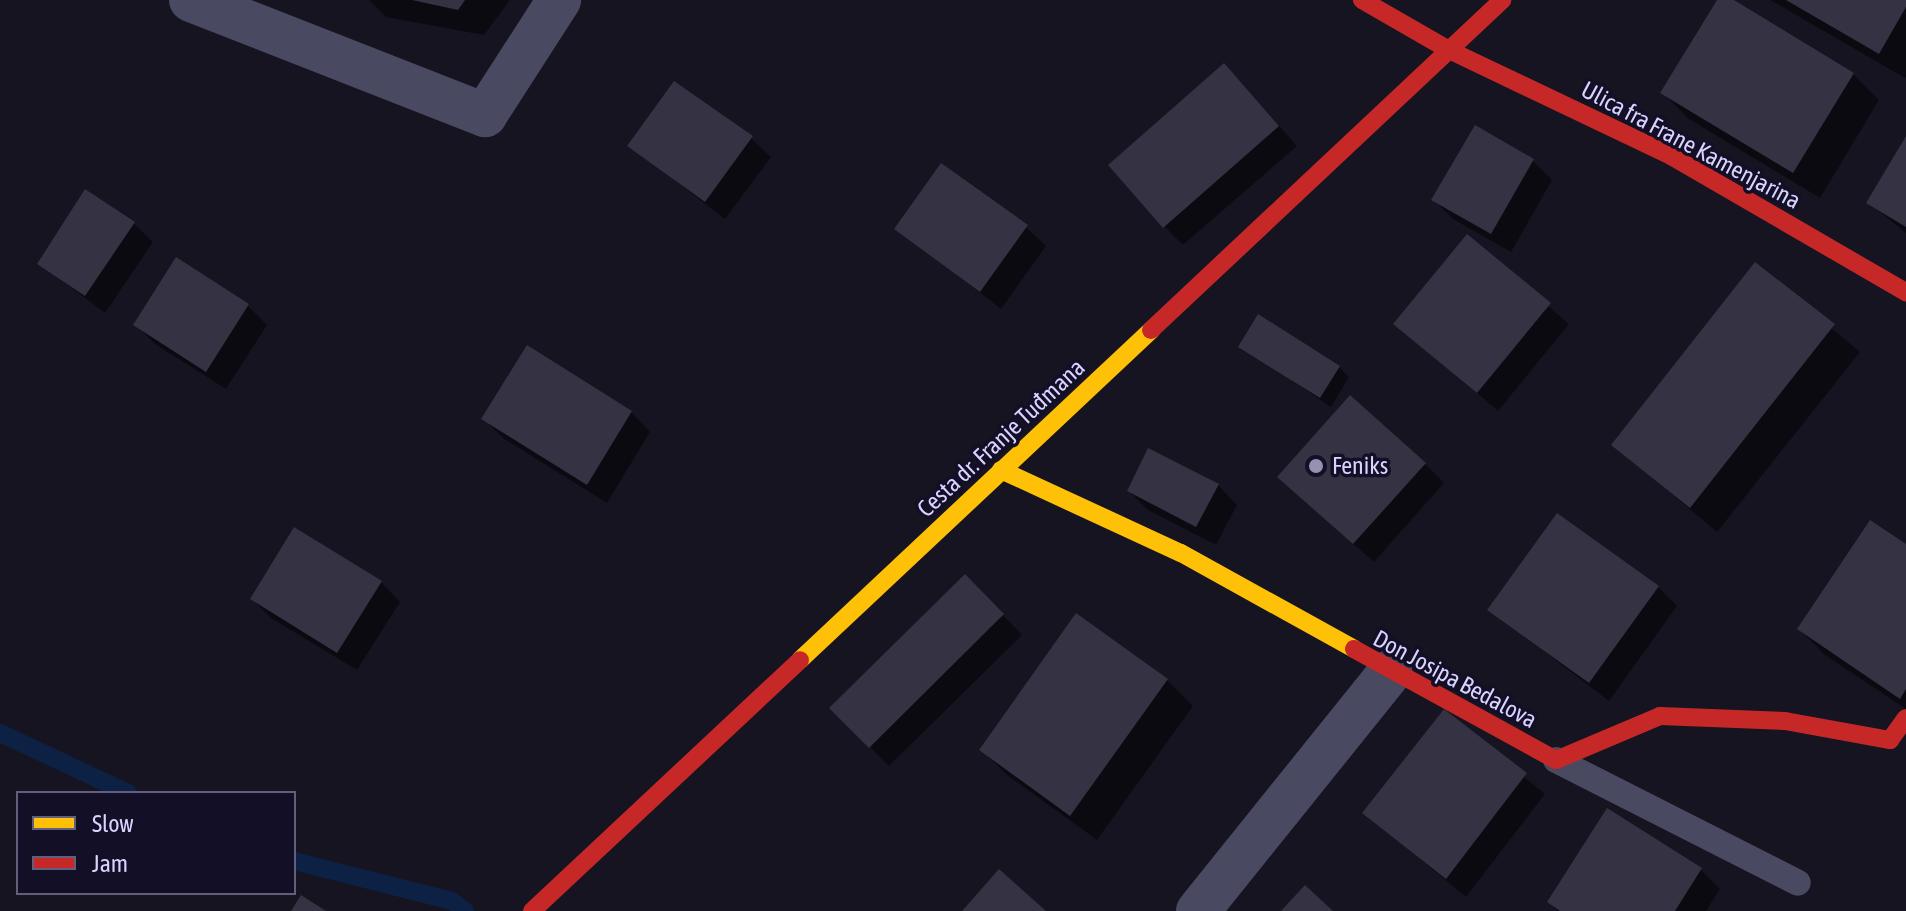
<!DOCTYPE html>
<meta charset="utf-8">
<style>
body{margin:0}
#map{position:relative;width:1906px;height:911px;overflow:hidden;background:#161421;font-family:"Asap Condensed",sans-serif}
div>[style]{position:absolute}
.shadow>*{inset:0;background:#0007}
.stream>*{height:18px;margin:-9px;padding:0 9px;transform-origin:9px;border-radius:9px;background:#0d2144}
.building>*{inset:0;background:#343243}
.lane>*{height:26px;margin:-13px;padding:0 13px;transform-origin:13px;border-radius:13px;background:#4a4962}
.street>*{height:44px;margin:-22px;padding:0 22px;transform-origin:22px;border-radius:22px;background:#4a4962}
.slow>*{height:18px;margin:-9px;padding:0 9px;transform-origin:9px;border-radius:9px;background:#ffc107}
.jam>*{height:18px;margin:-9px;padding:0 9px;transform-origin:9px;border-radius:9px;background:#c62828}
.dots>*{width:22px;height:22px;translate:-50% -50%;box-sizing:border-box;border:4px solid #130f26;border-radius:50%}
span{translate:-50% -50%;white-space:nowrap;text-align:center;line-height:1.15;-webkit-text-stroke:7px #130f26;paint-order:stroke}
.street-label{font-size:24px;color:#d9d4ff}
.poi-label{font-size:24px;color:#d9d4ff}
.left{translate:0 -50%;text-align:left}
.legend{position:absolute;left:16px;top:791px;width:280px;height:104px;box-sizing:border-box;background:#130f26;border:2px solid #625e7d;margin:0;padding:10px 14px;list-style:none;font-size:24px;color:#d9d4ff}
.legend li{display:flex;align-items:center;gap:16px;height:40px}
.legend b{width:40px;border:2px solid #625e7d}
</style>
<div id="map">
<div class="shadow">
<i style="clip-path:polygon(369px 0,510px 0,484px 35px,386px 17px)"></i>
<i style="clip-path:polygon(1720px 0,1730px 0,1853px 74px,1879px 100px,1820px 198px,1689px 119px,1663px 93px)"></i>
<i style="clip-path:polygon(1770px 0,1906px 0,1906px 77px,1905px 78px)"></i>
<i style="clip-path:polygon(1243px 85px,1297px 146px,1183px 245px,1164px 226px)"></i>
<i style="clip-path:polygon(751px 138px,771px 157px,725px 219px,630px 146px)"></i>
<i style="clip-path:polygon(1906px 140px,1906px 233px,1869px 203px)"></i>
<i style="clip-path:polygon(1533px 161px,1552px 180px,1511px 252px,1453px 219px,1434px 200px)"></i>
<i style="clip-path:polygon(133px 223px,153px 242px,105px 313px,39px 263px)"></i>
<i style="clip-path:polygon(1026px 227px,1046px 246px,1001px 309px,897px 228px)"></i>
<i style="clip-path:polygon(1467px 237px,1569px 324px,1498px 411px,1396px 324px)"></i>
<i style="clip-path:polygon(1756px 265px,1860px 352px,1717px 532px,1614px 445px)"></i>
<i style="clip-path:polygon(248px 306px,267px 325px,226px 389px,155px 344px,136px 325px)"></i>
<i style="clip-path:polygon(1241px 346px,1339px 367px,1349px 377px,1331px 407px)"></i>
<i style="clip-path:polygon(631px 412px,650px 432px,607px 503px,503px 438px,484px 419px)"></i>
<i style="clip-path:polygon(1425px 464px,1444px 483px,1374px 562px,1299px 496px)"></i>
<i style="clip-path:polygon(1218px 485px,1237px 505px,1216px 545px,1148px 510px,1129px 491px)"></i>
<i style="clip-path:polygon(1906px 546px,1906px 709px,1825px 655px,1799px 629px)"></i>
<i style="clip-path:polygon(965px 576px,1022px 635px,889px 766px,832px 708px)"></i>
<i style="clip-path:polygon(381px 582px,400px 602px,357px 670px,271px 618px,252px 599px)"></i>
<i style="clip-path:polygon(1658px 587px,1677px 606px,1609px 701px,1490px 610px)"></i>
<i style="clip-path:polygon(1167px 680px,1193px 706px,1097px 840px,1007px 775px,981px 749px)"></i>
<i style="clip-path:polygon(1444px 711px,1545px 794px,1466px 897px,1365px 813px)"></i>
<i style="clip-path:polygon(1607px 810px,1701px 870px,1720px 889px,1706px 911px,1558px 911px,1549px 902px)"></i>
</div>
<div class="stream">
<i style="left:0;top:733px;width:141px;rotate:25.1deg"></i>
<i style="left:294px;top:861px;width:163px;rotate:14.2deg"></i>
<i style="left:452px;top:901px;width:16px;rotate:38deg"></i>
</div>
<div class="building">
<i style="clip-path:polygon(412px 0,465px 0,458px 10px)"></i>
<i style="clip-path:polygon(1717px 0,1734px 0,1854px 73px,1793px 173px,1660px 93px)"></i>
<i style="clip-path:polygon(1786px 0,1906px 0,1906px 7px,1879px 54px)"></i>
<i style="clip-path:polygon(1224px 63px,1279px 126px,1163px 228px,1108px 165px)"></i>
<i style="clip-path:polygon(674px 81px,753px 136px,705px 202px,627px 146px)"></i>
<i style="clip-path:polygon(1475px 125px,1534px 159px,1491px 234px,1431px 200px)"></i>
<i style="clip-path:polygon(1906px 136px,1906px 227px,1866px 203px)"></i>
<i style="clip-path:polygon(941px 163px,1028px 225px,980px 292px,894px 229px)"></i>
<i style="clip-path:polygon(85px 189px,135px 222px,85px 296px,37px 264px)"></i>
<i style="clip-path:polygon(1467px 234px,1551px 303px,1477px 393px,1393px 324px)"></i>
<i style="clip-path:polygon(176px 257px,249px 304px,206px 372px,133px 325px)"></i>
<i style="clip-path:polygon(1755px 262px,1835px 324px,1690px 508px,1611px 445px)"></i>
<i style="clip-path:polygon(1258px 314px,1340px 366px,1320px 398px,1238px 347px)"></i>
<i style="clip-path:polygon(527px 345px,632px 411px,587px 485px,481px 419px)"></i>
<i style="clip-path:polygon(1350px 395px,1426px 463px,1353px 544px,1277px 477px)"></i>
<i style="clip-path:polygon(1148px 448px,1219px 484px,1196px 527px,1127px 491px)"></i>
<i style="clip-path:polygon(1557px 513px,1659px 586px,1589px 683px,1487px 610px)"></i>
<i style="clip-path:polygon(1870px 520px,1906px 544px,1906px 689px,1900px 699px,1797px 629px)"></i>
<i style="clip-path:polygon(294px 527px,382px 581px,337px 653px,250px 599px)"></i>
<i style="clip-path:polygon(965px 574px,1004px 614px,869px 748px,829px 708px)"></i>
<i style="clip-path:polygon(1076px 613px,1168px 679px,1070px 816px,979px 750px)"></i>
<i style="clip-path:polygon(1444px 709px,1527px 773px,1446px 879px,1362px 813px)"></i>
<i style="clip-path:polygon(1607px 808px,1702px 868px,1675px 911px,1560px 911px,1547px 902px)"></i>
<i style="clip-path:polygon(999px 869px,1046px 911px,962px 911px)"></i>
<i style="clip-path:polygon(1305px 885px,1333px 911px,1281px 911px)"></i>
<i style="clip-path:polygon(301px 895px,326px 911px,291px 911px)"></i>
</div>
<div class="lane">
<i style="left:1556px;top:760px;width:271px;rotate:26.9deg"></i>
</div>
<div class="street">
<i style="left:191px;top:0;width:316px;rotate:21.4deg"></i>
<i style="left:485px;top:115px;width:137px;rotate:-57.2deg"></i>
<i style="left:1198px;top:911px;width:307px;rotate:-51.2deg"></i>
</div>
<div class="slow">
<i style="left:1001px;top:470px;width:198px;rotate:24.8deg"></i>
<i style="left:1181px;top:553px;width:198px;rotate:29deg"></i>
<i style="left:800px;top:660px;width:482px;rotate:-43.2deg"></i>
</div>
<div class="jam">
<i style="left:1362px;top:0;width:100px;rotate:29.9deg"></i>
<i style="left:1449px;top:50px;width:246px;rotate:25.5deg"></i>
<i style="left:1671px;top:156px;width:272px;rotate:30.1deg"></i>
<i style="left:1151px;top:330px;width:482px;rotate:-43.2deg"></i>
<i style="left:1354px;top:649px;width:230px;rotate:28.8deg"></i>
<i style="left:1556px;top:760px;width:113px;rotate:-22.9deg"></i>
<i style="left:1660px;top:716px;width:125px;rotate:2.3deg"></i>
<i style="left:1785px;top:721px;width:107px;rotate:10.3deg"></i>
<i style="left:1890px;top:740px;width:27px;rotate:-54deg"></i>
<i style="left:532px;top:911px;width:367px;rotate:-43.1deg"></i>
</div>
<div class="dots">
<i style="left:1316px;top:466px;background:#9591b1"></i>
</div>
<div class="street-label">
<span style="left:1691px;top:145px;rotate:28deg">Ulica fra Frane Kamenjarina</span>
<span style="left:1001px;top:438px;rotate:-43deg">Cesta dr. Franje Tuđmana</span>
<span style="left:1455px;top:679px;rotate:28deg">Don Josipa Bedalova</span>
</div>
<div class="poi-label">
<span class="left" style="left:1332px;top:466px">Feniks</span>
</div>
<ul class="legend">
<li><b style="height:10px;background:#ffc107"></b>Slow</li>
<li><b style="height:10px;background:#c62828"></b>Jam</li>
</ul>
</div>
